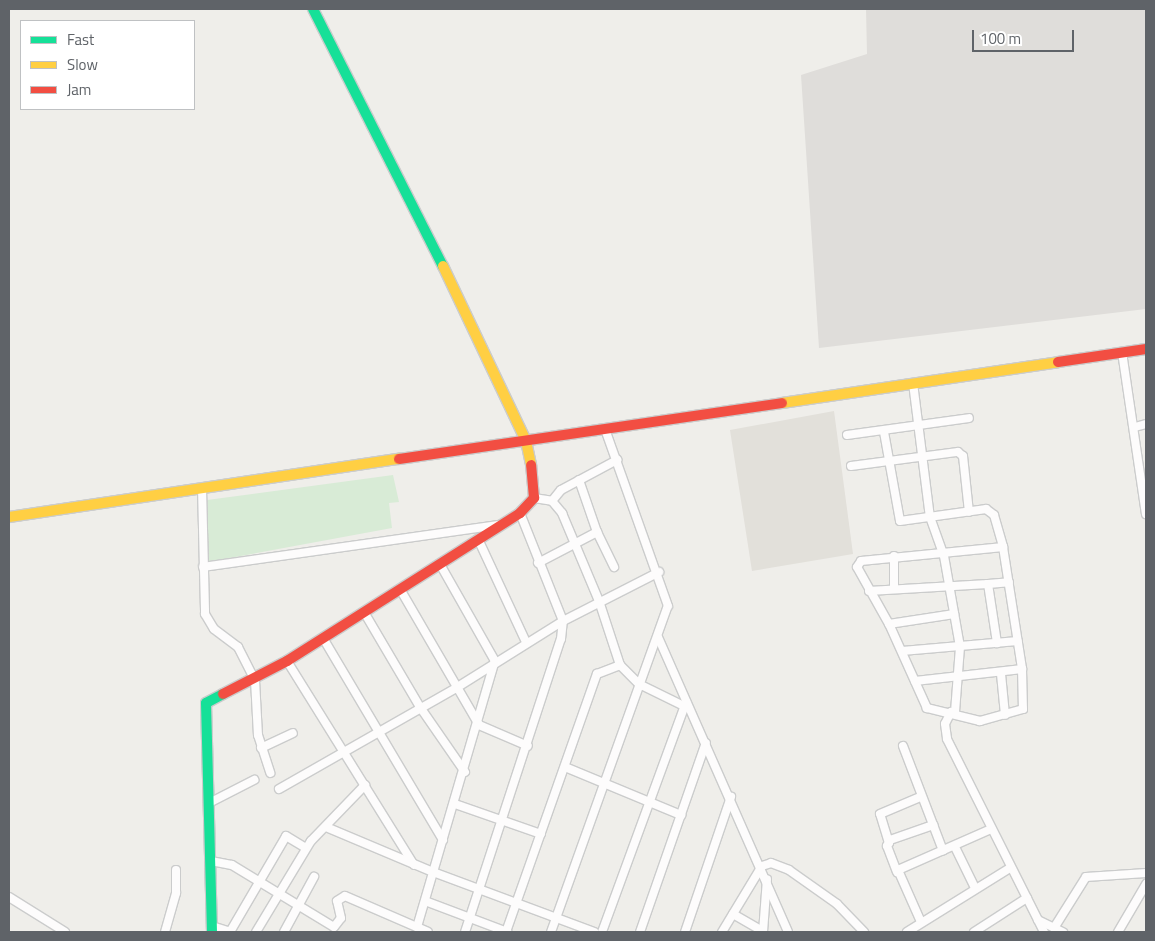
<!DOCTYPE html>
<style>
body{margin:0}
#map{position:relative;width:1155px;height:941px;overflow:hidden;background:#efeeea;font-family:"Titillium Web",sans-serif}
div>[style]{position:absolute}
.industrial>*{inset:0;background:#dfddda}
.education>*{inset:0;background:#e2e0da}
.green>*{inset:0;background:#d8ebd6}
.roads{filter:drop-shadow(1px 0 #cbcccc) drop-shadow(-1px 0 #cbcccc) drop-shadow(0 1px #cbcccc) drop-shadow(0 -1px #cbcccc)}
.street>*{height:8px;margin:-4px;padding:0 4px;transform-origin:4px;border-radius:4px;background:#fdfcfc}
.fast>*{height:10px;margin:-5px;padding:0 5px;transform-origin:5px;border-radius:5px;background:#16e098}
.slow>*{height:10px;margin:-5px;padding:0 5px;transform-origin:5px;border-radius:5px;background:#ffcf43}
.jam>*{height:10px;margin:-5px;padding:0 5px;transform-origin:5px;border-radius:5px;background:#f24e42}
span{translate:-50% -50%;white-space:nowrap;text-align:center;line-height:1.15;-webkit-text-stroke:4.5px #fff;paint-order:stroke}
.frame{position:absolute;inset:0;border:10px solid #5f6368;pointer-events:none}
.legend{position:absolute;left:20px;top:20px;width:175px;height:90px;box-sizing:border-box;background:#fff;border:1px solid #bfc1c3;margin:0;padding:6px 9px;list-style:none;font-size:15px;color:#5f6368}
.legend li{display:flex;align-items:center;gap:10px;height:25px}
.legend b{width:25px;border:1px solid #bfc1c3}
.scale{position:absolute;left:972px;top:30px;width:102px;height:22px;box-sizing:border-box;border:2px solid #5f6368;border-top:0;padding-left:6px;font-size:15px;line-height:18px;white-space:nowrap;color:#5f6368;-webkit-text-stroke:4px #fff;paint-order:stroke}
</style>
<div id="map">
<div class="industrial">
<i style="clip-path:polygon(866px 9px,1146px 9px,1146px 309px,819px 348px,801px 75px,867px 54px)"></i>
</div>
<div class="education">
<i style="clip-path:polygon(834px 411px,853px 554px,752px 571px,730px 430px)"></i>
</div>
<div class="green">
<i style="clip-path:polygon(393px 475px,399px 502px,389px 503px,392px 528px,208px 562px,207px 500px)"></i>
</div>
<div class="roads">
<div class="street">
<i style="left:1122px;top:352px;width:164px;rotate:81.6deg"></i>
<i style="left:913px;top:383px;width:135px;rotate:82.8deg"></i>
<i style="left:930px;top:517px;width:41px;rotate:70.3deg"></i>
<i style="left:944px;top:556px;width:92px;rotate:80deg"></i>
<i style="left:960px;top:647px;width:65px;rotate:94.4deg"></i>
<i style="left:1135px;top:427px;width:11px;rotate:-15deg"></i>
<i style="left:884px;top:432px;width:90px;rotate:79.8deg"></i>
<i style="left:900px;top:521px;width:87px;rotate:-7.9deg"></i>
<i style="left:986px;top:509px;width:10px;rotate:37deg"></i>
<i style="left:994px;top:515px;width:33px;rotate:74deg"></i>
<i style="left:1003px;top:547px;width:123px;rotate:81.1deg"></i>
<i style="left:1022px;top:669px;width:40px;rotate:88.6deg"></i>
<i style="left:1023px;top:709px;width:45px;rotate:164.4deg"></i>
<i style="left:980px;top:721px;width:55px;rotate:-166.2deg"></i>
<i style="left:927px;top:708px;width:92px;rotate:-114.3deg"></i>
<i style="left:889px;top:624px;width:66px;rotate:-8.7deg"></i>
<i style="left:847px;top:435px;width:123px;rotate:-7.9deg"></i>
<i style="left:851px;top:466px;width:108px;rotate:-7.5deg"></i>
<i style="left:958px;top:452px;width:6px;rotate:39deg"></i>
<i style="left:963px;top:456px;width:56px;rotate:83.9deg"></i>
<i style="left:202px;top:488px;width:126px;rotate:88.6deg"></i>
<i style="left:205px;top:614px;width:17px;rotate:59deg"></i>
<i style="left:214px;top:629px;width:30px;rotate:37deg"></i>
<i style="left:238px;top:647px;width:37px;rotate:63deg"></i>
<i style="left:255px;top:680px;width:55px;rotate:86.9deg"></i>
<i style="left:258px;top:735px;width:40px;rotate:72deg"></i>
<i style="left:534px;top:498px;width:18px;rotate:9deg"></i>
<i style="left:552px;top:501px;width:16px;rotate:50deg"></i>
<i style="left:562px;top:513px;width:95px;rotate:67.2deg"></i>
<i style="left:599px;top:601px;width:67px;rotate:71.8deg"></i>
<i style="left:552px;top:501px;width:14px;rotate:-51deg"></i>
<i style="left:561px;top:490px;width:64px;rotate:-28.2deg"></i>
<i style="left:597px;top:532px;width:39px;rotate:64deg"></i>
<i style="left:478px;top:539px;width:114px;rotate:65deg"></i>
<i style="left:894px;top:556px;width:31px;rotate:90deg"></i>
<i style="left:538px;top:563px;width:67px;rotate:-27.7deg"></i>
<i style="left:597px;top:532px;width:55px;rotate:-109.1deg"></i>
<i style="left:203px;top:567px;width:298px;rotate:-8.1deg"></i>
<i style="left:988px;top:584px;width:21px;rotate:-5deg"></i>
<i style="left:400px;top:589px;width:157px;rotate:59.8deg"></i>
<i style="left:479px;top:725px;width:53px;rotate:23.2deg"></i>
<i style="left:869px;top:591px;width:119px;rotate:-3.4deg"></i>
<i style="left:988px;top:584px;width:60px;rotate:81.3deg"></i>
<i style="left:364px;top:612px;width:110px;rotate:59.5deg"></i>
<i style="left:420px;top:707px;width:79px;rotate:55.3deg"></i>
<i style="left:889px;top:624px;width:65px;rotate:-119.3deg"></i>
<i style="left:857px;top:567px;width:7px;rotate:-56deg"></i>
<i style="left:861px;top:561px;width:143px;rotate:-5.6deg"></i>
<i style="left:658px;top:637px;width:322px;rotate:66.2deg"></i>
<i style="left:323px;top:638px;width:235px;rotate:59.3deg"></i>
<i style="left:902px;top:651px;width:116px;rotate:-4.9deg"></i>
<i style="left:287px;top:661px;width:240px;rotate:58.1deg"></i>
<i style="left:1001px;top:674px;width:41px;rotate:84.4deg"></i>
<i style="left:915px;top:681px;width:108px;rotate:-6.4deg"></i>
<i style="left:951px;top:712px;width:13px;rotate:117deg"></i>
<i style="left:945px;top:724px;width:15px;rotate:82deg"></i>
<i style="left:947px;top:739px;width:216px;rotate:63.3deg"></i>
<i style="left:903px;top:746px;width:112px;rotate:69.1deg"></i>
<i style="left:261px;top:748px;width:35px;rotate:-25deg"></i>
<i style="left:565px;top:767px;width:126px;rotate:22.5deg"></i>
<i style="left:279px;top:789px;width:204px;rotate:-29.7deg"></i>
<i style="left:456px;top:688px;width:126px;rotate:-32.1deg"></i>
<i style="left:563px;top:621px;width:108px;rotate:-27deg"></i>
<i style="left:209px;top:803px;width:51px;rotate:-27.1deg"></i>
<i style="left:455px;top:804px;width:91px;rotate:19.2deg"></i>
<i style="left:326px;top:827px;width:116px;rotate:22.8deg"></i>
<i style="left:433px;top:872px;width:172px;rotate:20.4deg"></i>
<i style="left:889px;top:843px;width:30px;rotate:-107deg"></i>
<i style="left:880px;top:814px;width:43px;rotate:-23deg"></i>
<i style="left:955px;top:847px;width:46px;rotate:64deg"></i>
<i style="left:211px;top:861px;width:21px;rotate:11deg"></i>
<i style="left:232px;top:865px;width:119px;rotate:31.3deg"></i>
<i style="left:334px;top:927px;width:11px;rotate:-52deg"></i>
<i style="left:341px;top:918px;width:17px;rotate:-103deg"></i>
<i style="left:337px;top:901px;width:9px;rotate:-32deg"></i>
<i style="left:345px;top:896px;width:90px;rotate:23.4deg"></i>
<i style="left:897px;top:872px;width:28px;rotate:-111deg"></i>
<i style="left:887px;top:846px;width:7px;rotate:-63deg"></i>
<i style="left:890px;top:840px;width:46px;rotate:-19.2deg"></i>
<i style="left:9px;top:897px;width:66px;rotate:32deg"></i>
<i style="left:425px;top:901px;width:88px;rotate:20.7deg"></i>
<i style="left:733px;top:914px;width:34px;rotate:30deg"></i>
<i style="left:1038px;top:920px;width:28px;rotate:26deg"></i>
<i style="left:921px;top:922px;width:57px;rotate:-113.9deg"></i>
<i style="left:898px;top:870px;width:102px;rotate:-23.8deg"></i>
<i style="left:212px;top:926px;width:19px;rotate:18deg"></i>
<i style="left:417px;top:927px;width:277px;rotate:-73.7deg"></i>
<i style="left:495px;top:661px;width:112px;rotate:-119.6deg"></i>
<i style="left:1054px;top:928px;width:60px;rotate:-57.9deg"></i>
<i style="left:1086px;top:877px;width:60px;rotate:-3.8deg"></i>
<i style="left:165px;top:932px;width:41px;rotate:-74.2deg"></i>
<i style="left:176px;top:893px;width:23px;rotate:-90deg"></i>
<i style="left:230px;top:932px;width:111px;rotate:-59.7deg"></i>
<i style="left:286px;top:836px;width:23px;rotate:31deg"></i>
<i style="left:256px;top:932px;width:106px;rotate:-58.9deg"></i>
<i style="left:311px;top:841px;width:78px;rotate:-46deg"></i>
<i style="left:284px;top:932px;width:63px;rotate:-61.4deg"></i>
<i style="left:465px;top:932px;width:308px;rotate:-71.9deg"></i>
<i style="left:561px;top:639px;width:18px;rotate:-84deg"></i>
<i style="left:563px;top:621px;width:116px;rotate:-111.7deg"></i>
<i style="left:506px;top:932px;width:274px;rotate:-70.6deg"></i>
<i style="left:597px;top:674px;width:25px;rotate:-21deg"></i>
<i style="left:620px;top:665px;width:27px;rotate:45deg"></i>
<i style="left:639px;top:684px;width:50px;rotate:26.1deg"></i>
<i style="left:551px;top:932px;width:346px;rotate:-70.3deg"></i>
<i style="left:668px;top:606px;width:188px;rotate:-109.6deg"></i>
<i style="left:602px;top:932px;width:245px;rotate:-69.9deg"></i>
<i style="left:640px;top:932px;width:200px;rotate:-70.8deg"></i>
<i style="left:685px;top:932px;width:143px;rotate:-71.2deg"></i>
<i style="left:722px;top:932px;width:77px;rotate:-58.8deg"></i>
<i style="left:762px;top:866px;width:9px;rotate:-18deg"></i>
<i style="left:771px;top:863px;width:19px;rotate:21deg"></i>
<i style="left:789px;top:870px;width:59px;rotate:35.3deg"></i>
<i style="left:837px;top:904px;width:39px;rotate:46deg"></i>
<i style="left:763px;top:932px;width:53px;rotate:-85.7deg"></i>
<i style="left:907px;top:932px;width:121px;rotate:-31.9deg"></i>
<i style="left:974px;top:932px;width:63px;rotate:-32.7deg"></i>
<i style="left:1118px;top:932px;width:56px;rotate:-59.7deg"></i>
</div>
<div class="fast">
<i style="left:313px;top:9px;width:288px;rotate:63.2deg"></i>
<i style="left:212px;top:932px;width:229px;rotate:-91.5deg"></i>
<i style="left:206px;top:703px;width:19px;rotate:-28deg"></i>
</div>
<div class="slow">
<i style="left:443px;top:266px;width:194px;rotate:64.6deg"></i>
<i style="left:526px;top:441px;width:25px;rotate:78deg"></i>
<i style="left:782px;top:403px;width:279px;rotate:-8.4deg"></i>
<i style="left:9px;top:517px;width:394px;rotate:-8.5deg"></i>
</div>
<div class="jam">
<i style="left:1058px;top:362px;width:89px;rotate:-8.4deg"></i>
<i style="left:399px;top:459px;width:387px;rotate:-8.3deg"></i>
<i style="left:223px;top:694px;width:72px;rotate:-27.3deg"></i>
<i style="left:287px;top:661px;width:276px;rotate:-32.4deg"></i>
<i style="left:520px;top:513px;width:21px;rotate:-47deg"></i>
<i style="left:534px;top:498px;width:33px;rotate:-95deg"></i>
</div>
</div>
<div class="frame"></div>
<ul class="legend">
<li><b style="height:6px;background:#16e098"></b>Fast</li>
<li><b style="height:6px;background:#ffcf43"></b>Slow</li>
<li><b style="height:6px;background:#f24e42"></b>Jam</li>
</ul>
<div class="scale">100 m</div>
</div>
